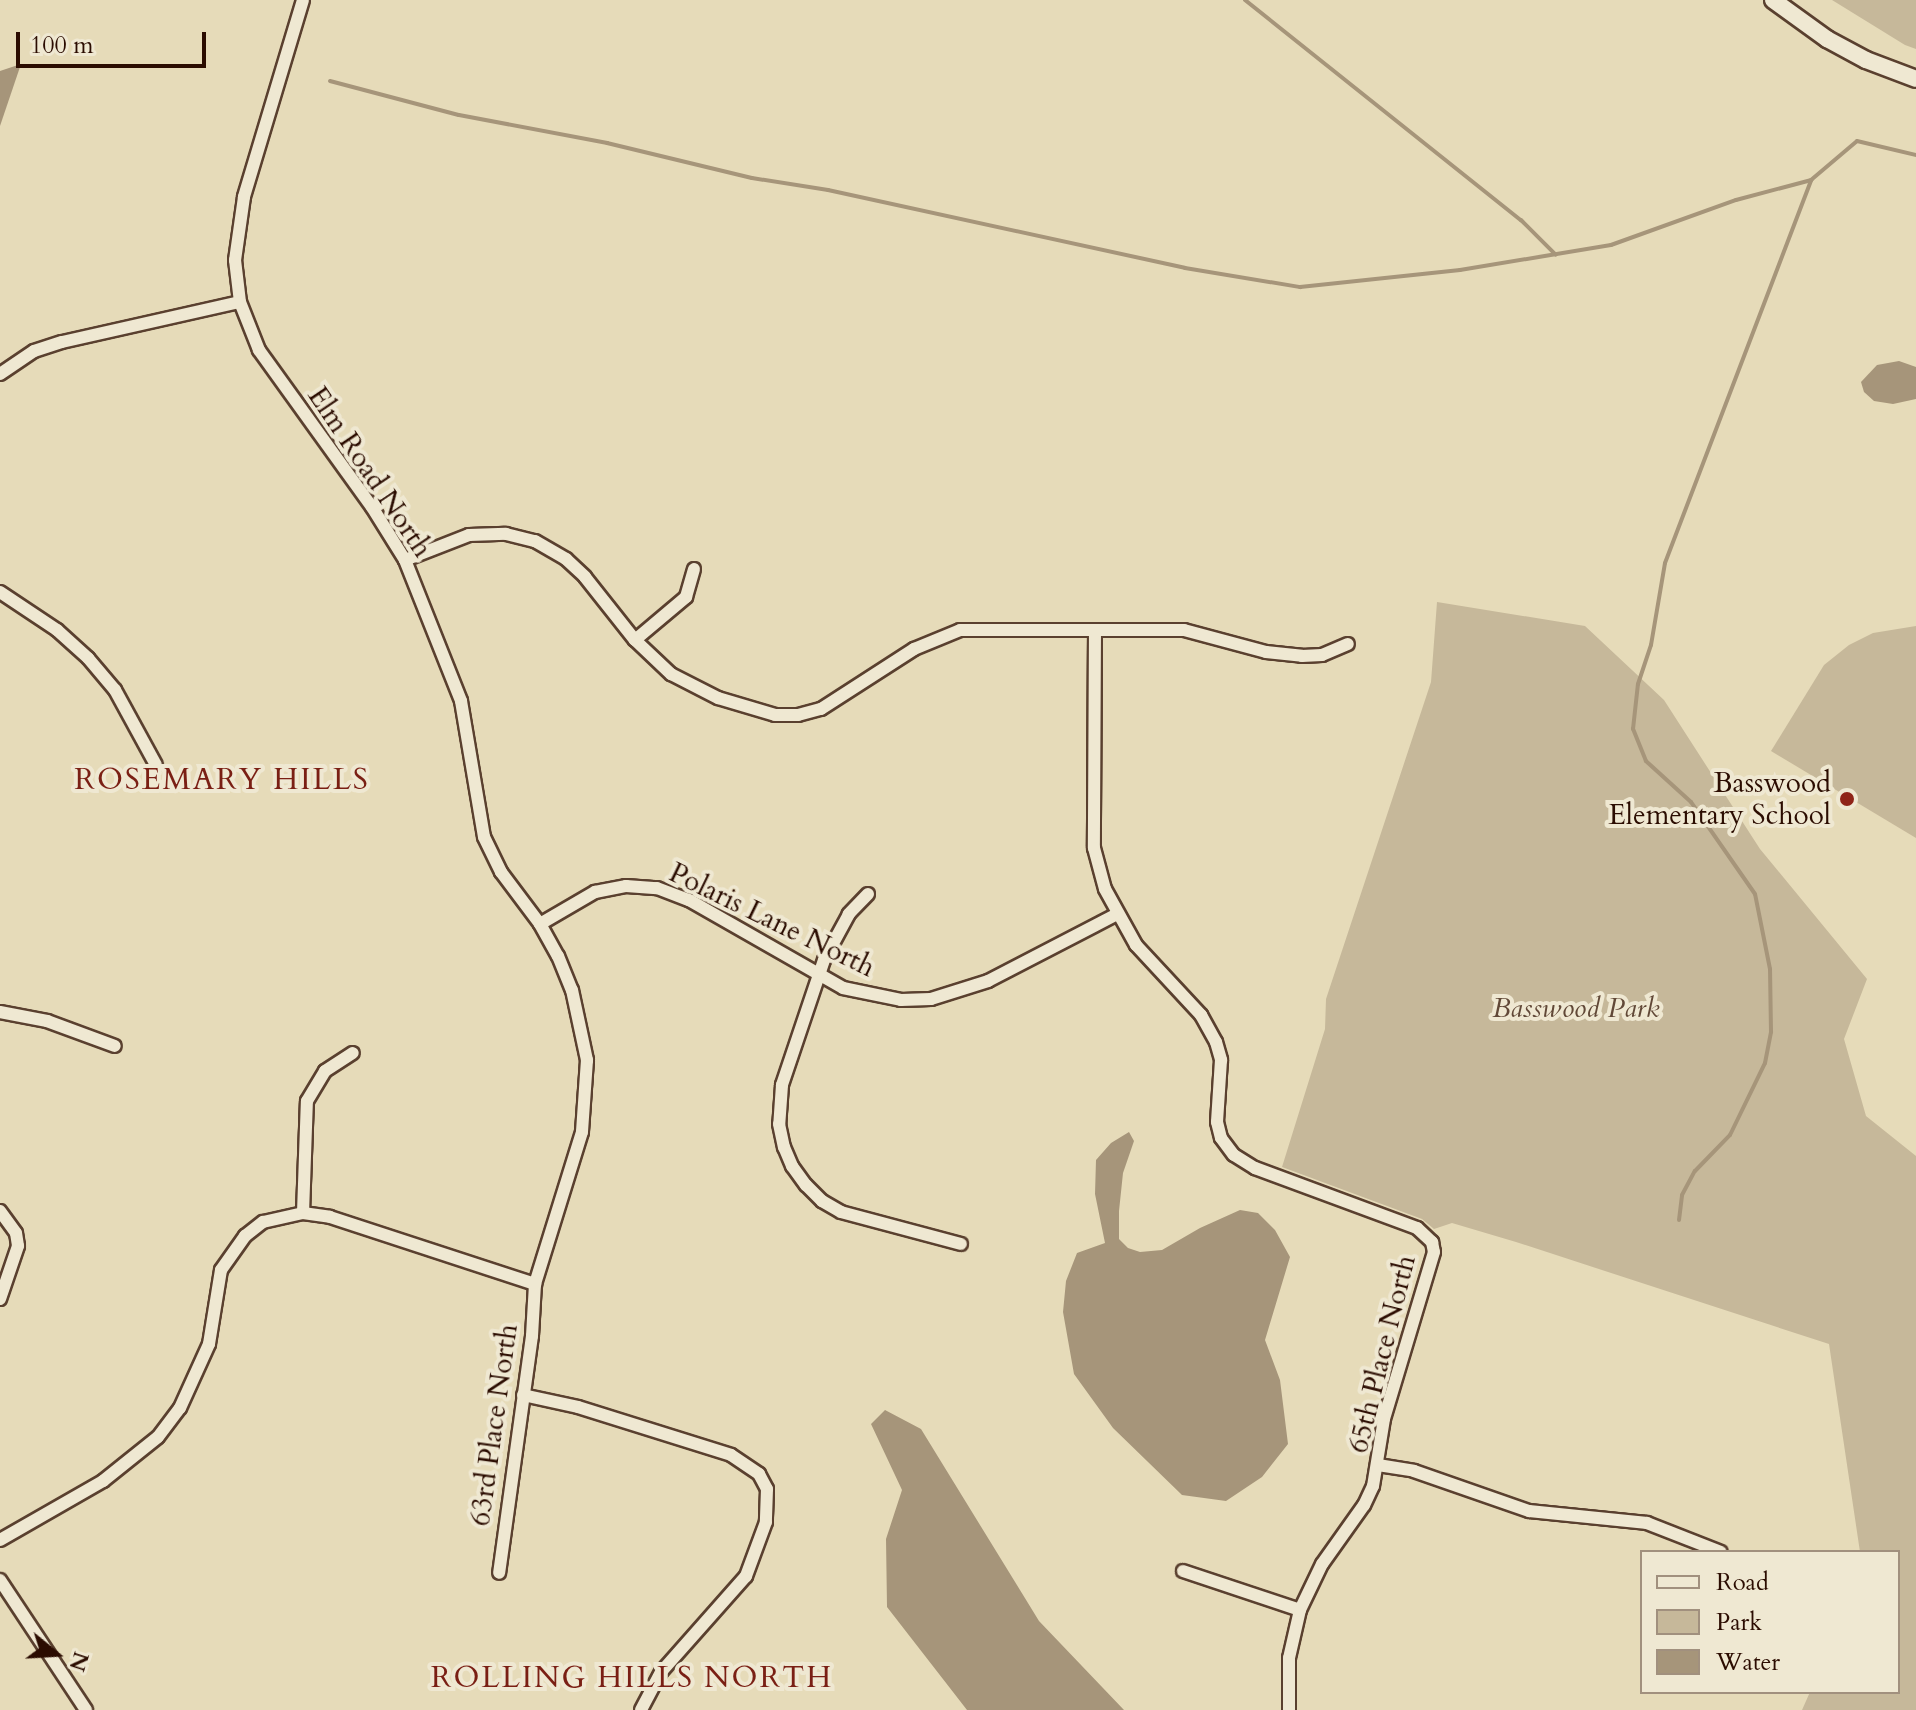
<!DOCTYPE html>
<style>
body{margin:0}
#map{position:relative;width:1916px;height:1710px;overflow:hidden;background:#e6dbb9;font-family:Cardo,serif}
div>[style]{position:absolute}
.green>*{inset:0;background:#c6b89a}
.water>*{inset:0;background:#a6957a}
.stream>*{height:4px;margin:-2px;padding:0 2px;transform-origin:2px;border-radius:2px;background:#a6957a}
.roads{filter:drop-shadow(2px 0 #5a402f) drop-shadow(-2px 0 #5a402f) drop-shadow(0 2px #5a402f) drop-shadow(0 -2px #5a402f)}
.street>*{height:12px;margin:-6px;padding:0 6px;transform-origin:6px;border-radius:6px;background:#efe8d2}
.secondary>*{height:16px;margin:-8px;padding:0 8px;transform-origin:8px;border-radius:8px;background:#efe8d2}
.dots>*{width:22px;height:22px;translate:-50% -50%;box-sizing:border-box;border:4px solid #efe8d2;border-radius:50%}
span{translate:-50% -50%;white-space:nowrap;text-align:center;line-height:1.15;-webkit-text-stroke:8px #efe8d2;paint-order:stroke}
.street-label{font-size:28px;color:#2b0c01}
.poi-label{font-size:28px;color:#2b0c01}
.right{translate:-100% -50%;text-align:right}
.park-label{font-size:28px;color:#614837;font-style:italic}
.neighbourhood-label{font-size:30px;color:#7a1f14;letter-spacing:2px}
.legend{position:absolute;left:1640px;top:1550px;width:260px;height:144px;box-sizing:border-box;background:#efe8d2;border:2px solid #a1907e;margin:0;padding:10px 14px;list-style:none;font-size:24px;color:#2b0c01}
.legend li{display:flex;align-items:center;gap:16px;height:40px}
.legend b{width:40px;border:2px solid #a1907e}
.north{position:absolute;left:16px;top:1614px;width:80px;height:80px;-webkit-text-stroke:6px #efe8d2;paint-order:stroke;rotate:108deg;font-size:22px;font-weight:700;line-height:32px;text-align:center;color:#2b0c01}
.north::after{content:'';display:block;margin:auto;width:28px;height:36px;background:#2b0c01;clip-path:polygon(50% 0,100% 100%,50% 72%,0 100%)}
.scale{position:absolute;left:16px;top:32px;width:190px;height:36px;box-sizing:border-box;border:4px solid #2b0c01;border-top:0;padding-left:10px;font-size:24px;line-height:28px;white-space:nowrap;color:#2b0c01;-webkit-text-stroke:6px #efe8d2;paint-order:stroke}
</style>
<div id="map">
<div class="green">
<i style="clip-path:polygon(1832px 0,1916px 0,1916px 49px,1905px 45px)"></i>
<i style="clip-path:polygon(1437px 602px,1585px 626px,1664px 700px,1760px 849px,1867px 979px,1844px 1039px,1866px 1116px,1916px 1156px,1916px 1710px,1802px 1710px,1810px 1692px,1898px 1692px,1898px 1552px,1860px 1552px,1829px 1344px,1516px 1242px,1452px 1223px,1434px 1229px,1422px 1219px,1282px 1167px,1325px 1029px,1326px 999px,1431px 682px)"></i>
<i style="clip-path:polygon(1916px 626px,1916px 838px,1771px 751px,1824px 665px,1849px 645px,1873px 633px)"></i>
</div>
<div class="water">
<i style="clip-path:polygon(21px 64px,0 126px,0 71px)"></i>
<i style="clip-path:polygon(1899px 361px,1916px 367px,1916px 399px,1893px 404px,1874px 401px,1864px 392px,1861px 382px,1877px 365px)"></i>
<i style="clip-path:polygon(1129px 1132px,1134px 1141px,1123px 1173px,1119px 1211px,1119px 1239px,1128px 1248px,1140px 1252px,1162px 1250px,1200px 1228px,1240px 1210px,1258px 1213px,1275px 1230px,1290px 1257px,1265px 1340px,1280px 1380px,1288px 1444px,1262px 1477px,1226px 1501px,1182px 1495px,1113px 1428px,1074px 1374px,1063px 1312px,1066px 1281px,1077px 1253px,1105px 1243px,1095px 1194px,1096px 1160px,1111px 1143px)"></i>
<i style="clip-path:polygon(885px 1410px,921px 1429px,1039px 1621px,1124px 1710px,967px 1710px,887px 1607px,886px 1539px,902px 1490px,871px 1424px)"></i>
</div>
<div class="stream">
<i style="left:1245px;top:0;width:353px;rotate:38.6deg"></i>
<i style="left:1521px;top:220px;width:49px;rotate:45deg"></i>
<i style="left:330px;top:81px;width:133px;rotate:14.8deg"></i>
<i style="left:459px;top:115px;width:151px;rotate:10.7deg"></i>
<i style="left:607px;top:143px;width:149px;rotate:13.6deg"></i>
<i style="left:752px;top:178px;width:77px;rotate:9deg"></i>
<i style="left:828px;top:190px;width:365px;rotate:12.3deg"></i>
<i style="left:1185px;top:268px;width:117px;rotate:9.4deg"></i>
<i style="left:1300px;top:287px;width:161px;rotate:-6.1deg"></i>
<i style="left:1460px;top:270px;width:153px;rotate:-9.4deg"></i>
<i style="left:1611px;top:245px;width:133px;rotate:-19.8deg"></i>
<i style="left:1736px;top:200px;width:78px;rotate:-14.9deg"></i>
<i style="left:1679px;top:1220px;width:25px;rotate:-83deg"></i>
<i style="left:1682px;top:1195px;width:27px;rotate:-62deg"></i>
<i style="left:1695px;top:1171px;width:50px;rotate:-45.8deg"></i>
<i style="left:1730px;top:1135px;width:80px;rotate:-64.1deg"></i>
<i style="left:1765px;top:1063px;width:32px;rotate:-79deg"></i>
<i style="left:1771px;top:1032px;width:63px;rotate:-90.9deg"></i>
<i style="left:1770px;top:969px;width:76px;rotate:-101.3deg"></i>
<i style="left:1755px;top:894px;width:112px;rotate:-124.8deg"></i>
<i style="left:1691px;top:802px;width:61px;rotate:-137.7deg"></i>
<i style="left:1646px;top:761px;width:35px;rotate:-112deg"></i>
<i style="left:1633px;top:729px;width:45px;rotate:-83.7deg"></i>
<i style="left:1638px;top:684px;width:41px;rotate:-71.6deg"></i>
<i style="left:1651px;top:645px;width:83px;rotate:-80.3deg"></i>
<i style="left:1665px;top:563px;width:410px;rotate:-69.1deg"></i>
<i style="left:1811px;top:180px;width:60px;rotate:-40.3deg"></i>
<i style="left:1857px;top:141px;width:61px;rotate:13.3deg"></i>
</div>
<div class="roads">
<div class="street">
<i style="left:303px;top:0;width:206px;rotate:106.7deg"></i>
<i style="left:244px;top:197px;width:64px;rotate:98.1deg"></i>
<i style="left:235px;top:260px;width:42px;rotate:83.2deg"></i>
<i style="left:240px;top:302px;width:52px;rotate:68.4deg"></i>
<i style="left:259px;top:350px;width:193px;rotate:54.3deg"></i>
<i style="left:372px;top:507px;width:62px;rotate:58.1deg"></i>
<i style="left:405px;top:560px;width:152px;rotate:68.3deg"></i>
<i style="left:461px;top:701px;width:138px;rotate:80.4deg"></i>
<i style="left:484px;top:837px;width:39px;rotate:64deg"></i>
<i style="left:501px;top:872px;width:65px;rotate:53.1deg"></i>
<i style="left:540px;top:924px;width:37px;rotate:61deg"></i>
<i style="left:558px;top:956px;width:37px;rotate:68deg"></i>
<i style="left:572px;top:990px;width:72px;rotate:77.9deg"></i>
<i style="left:587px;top:1060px;width:72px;rotate:94deg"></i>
<i style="left:582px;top:1132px;width:159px;rotate:107.2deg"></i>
<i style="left:535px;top:1284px;width:52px;rotate:93.3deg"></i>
<i style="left:532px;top:1336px;width:239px;rotate:97.9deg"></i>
<i style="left:0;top:374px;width:41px;rotate:-34.1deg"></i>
<i style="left:34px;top:351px;width:29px;rotate:-18deg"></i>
<i style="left:62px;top:342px;width:182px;rotate:-12.7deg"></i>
<i style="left:405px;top:560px;width:69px;rotate:-21.3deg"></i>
<i style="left:469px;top:535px;width:37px;rotate:-2deg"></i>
<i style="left:506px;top:534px;width:30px;rotate:14deg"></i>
<i style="left:535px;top:541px;width:36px;rotate:30deg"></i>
<i style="left:566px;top:559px;width:26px;rotate:43deg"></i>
<i style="left:585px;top:577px;width:80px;rotate:51.6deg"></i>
<i style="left:635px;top:640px;width:50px;rotate:43.4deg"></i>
<i style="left:671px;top:674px;width:53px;rotate:27.1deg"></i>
<i style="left:718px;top:698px;width:59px;rotate:16.6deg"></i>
<i style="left:775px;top:715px;width:23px"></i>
<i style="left:798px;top:715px;width:24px;rotate:-15deg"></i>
<i style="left:821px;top:709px;width:111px;rotate:-32.8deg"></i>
<i style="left:914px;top:649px;width:50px;rotate:-22.4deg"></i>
<i style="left:960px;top:630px;width:224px"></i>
<i style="left:1184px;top:630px;width:85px;rotate:15deg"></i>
<i style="left:1266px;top:652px;width:36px;rotate:6deg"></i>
<i style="left:1302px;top:656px;width:20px;rotate:-3deg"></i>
<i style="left:1322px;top:655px;width:28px;rotate:-23deg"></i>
<i style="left:0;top:592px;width:69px;rotate:33.7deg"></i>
<i style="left:57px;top:630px;width:42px;rotate:42.1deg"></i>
<i style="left:88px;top:658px;width:42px;rotate:49.8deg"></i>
<i style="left:115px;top:690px;width:85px;rotate:61.3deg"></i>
<i style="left:1095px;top:630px;width:218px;rotate:90.3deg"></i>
<i style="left:1094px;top:848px;width:42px;rotate:75deg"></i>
<i style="left:1105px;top:889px;width:64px;rotate:61deg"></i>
<i style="left:1136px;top:945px;width:96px;rotate:47.1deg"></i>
<i style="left:1201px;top:1015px;width:31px;rotate:61deg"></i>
<i style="left:1216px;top:1042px;width:19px;rotate:74deg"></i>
<i style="left:1221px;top:1060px;width:62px;rotate:93.7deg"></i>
<i style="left:1217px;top:1122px;width:16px;rotate:76deg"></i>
<i style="left:1221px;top:1138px;width:21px;rotate:53deg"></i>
<i style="left:1234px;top:1155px;width:25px;rotate:32deg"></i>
<i style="left:1255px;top:1168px;width:173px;rotate:20.3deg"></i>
<i style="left:1417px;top:1228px;width:21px;rotate:43deg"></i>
<i style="left:1432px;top:1242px;width:10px;rotate:79deg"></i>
<i style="left:1434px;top:1252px;width:174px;rotate:106.7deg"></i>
<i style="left:1384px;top:1419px;width:68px;rotate:99.3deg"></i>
<i style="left:1373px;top:1486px;width:21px;rotate:115deg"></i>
<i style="left:1364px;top:1505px;width:72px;rotate:125.4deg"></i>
<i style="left:1322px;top:1564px;width:51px;rotate:115.6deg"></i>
<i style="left:1300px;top:1610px;width:49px;rotate:102.9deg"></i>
<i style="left:1289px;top:1658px;width:52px;rotate:90deg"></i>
<i style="left:635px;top:640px;width:67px;rotate:-40.1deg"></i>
<i style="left:686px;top:597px;width:29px;rotate:-74deg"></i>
<i style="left:868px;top:894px;width:28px;rotate:134deg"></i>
<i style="left:849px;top:914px;width:52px;rotate:118.5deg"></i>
<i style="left:824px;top:960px;width:132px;rotate:108.6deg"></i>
<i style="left:782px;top:1085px;width:39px;rotate:94deg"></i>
<i style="left:779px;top:1124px;width:24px;rotate:78deg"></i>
<i style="left:784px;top:1147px;width:21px;rotate:67deg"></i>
<i style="left:792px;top:1166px;width:24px;rotate:54deg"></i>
<i style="left:806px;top:1185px;width:23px;rotate:45deg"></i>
<i style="left:822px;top:1201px;width:22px;rotate:30deg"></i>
<i style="left:841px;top:1212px;width:124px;rotate:14.9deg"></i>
<i style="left:540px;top:924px;width:64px;rotate:-30.2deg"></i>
<i style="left:595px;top:892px;width:32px;rotate:-11deg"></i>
<i style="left:626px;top:886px;width:31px;rotate:4deg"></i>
<i style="left:657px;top:888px;width:34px;rotate:21deg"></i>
<i style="left:689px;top:900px;width:177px;rotate:29.7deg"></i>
<i style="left:843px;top:988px;width:59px;rotate:11.7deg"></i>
<i style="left:901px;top:1000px;width:30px;rotate:-2deg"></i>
<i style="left:931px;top:999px;width:60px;rotate:-17.5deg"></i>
<i style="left:988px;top:981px;width:145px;rotate:-27.4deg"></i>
<i style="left:0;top:1012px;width:48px;rotate:10.8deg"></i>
<i style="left:47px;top:1021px;width:72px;rotate:20.2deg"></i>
<i style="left:0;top:1211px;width:27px;rotate:54deg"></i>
<i style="left:16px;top:1233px;width:13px;rotate:81deg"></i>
<i style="left:18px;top:1246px;width:56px;rotate:108.8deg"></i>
<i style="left:303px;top:1213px;width:112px;rotate:-88deg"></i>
<i style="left:307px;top:1101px;width:35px;rotate:-59deg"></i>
<i style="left:325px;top:1071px;width:33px;rotate:-33deg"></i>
<i style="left:523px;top:1395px;width:56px;rotate:12.3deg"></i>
<i style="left:578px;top:1407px;width:160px;rotate:17.4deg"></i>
<i style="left:731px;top:1455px;width:34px;rotate:34deg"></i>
<i style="left:759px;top:1474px;width:17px;rotate:62deg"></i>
<i style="left:767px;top:1489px;width:33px;rotate:92deg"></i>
<i style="left:766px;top:1522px;width:58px;rotate:110.3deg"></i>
<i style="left:746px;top:1576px;width:128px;rotate:131.5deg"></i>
<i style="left:661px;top:1672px;width:43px;rotate:117.8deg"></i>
<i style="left:1378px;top:1465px;width:36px;rotate:9deg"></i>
<i style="left:1414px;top:1471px;width:122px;rotate:19.2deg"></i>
<i style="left:1529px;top:1511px;width:119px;rotate:5.8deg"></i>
<i style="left:1647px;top:1523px;width:79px;rotate:21.4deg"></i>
<i style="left:0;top:1540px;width:119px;rotate:-29.8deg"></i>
<i style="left:103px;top:1481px;width:70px;rotate:-38.7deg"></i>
<i style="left:158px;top:1437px;width:36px;rotate:-53deg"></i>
<i style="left:180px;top:1408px;width:70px;rotate:-65.6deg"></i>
<i style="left:209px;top:1344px;width:75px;rotate:-80.8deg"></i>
<i style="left:221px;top:1270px;width:42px;rotate:-54.8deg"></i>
<i style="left:245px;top:1236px;width:23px;rotate:-38deg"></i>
<i style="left:263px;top:1222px;width:41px;rotate:-12.7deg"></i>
<i style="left:303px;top:1213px;width:27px;rotate:8deg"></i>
<i style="left:330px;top:1217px;width:216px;rotate:18.1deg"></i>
<i style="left:1183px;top:1571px;width:123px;rotate:18.4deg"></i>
<i style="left:0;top:1580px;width:156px;rotate:56.5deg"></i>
</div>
<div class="secondary">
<i style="left:1773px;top:0;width:67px;rotate:35.8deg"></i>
<i style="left:1827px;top:39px;width:44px;rotate:28.3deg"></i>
<i style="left:1866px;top:60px;width:53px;rotate:20.8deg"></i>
</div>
</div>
<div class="dots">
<i style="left:1847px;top:799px;background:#8f2418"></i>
</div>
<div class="street-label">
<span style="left:370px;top:472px;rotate:56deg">Elm Road North</span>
<span style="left:772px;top:920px;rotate:26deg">Polaris Lane North</span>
<span style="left:1382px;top:1354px;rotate:-76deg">65th Place North</span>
<span style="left:494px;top:1425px;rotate:-82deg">63rd Place North</span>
</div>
<div class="poi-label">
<span class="right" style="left:1831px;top:799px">Basswood<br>Elementary School</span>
</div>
<div class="park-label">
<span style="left:1576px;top:1008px">Basswood Park</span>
</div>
<div class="neighbourhood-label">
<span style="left:222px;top:780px">ROSEMARY HILLS</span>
<span style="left:632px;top:1678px">ROLLING HILLS NORTH</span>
</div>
<ul class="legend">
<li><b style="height:10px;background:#efe8d2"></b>Road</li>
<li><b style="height:22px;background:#c6b89a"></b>Park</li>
<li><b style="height:22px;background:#a6957a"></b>Water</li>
</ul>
<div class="north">N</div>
<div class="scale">100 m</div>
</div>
